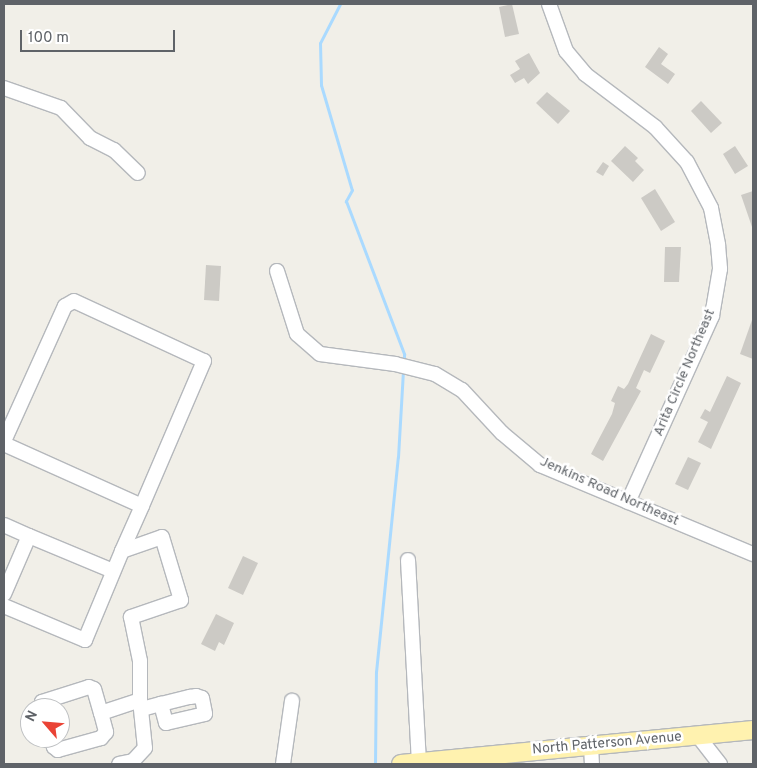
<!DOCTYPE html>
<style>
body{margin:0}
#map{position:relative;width:757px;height:768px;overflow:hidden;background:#f1efe8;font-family:Overpass,sans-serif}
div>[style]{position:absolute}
.stream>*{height:3px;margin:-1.5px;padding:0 1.5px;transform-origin:1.5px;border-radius:1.5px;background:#aadaff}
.building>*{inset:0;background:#cccac5}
.roads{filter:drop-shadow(1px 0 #b5b8bc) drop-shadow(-1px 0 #b5b8bc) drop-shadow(0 1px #b5b8bc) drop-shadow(0 -1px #b5b8bc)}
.minor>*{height:14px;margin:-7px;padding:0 7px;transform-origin:7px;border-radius:7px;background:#fff}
.major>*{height:18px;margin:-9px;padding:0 9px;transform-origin:9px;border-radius:9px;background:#fff2af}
span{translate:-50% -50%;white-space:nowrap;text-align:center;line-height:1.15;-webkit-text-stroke:5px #fff;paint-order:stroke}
.street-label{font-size:14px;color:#5f6368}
.frame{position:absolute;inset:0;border:5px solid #5f6368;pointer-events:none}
.north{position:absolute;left:20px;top:698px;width:50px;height:50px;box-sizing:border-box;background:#fff;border:1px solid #bfc1c3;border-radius:50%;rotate:297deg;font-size:14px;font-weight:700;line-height:20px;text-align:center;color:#5f6368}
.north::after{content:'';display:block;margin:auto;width:18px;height:22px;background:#ea4335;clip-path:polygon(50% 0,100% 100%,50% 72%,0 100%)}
.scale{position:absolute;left:20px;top:30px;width:155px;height:22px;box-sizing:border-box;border:2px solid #5f6368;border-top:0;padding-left:6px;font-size:15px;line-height:18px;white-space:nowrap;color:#5f6368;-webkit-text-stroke:4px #fff;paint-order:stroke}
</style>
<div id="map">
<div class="stream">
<i style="left:340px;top:4px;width:44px;rotate:117.1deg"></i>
<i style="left:320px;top:43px;width:42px;rotate:88.6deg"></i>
<i style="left:321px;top:85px;width:109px;rotate:73.6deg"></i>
<i style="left:352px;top:190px;width:13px;rotate:119deg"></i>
<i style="left:346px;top:201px;width:164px;rotate:69.2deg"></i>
<i style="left:404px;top:354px;width:8px;rotate:90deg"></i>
<i style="left:375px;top:764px;width:92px;rotate:-89.4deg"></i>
<i style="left:376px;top:672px;width:216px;rotate:-84.2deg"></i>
<i style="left:398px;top:457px;width:86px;rotate:-86.7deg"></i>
</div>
<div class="building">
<i style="clip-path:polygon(512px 4px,519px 34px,505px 37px,499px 7px)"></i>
<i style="clip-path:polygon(659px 47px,668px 54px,661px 64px,675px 74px,668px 84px,645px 67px)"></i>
<i style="clip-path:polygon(529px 53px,540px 73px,528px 84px,524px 78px,515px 83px,510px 75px,520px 69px,515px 61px)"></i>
<i style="clip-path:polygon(547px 92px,570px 111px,558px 124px,536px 103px)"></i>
<i style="clip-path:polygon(701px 101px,722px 123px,711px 133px,691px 111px)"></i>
<i style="clip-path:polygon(625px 146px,638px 158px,635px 161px,644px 170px,633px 182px,611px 161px)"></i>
<i style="clip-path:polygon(735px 146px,748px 166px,735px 174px,723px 154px)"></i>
<i style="clip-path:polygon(603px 162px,609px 166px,603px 176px,596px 172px)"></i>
<i style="clip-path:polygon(655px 189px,675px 222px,661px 231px,641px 198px)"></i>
<i style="clip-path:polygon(753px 191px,753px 227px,752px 227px,741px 195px)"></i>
<i style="clip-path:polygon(665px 247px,681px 247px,679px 282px,664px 282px)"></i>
<i style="clip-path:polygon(206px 265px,221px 266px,219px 301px,204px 300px)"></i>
<i style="clip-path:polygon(752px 320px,753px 320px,753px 359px,740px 354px)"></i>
<i style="clip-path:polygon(651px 334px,665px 341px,650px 373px,644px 370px,636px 388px,641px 391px,603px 461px,591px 454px,612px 414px,615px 403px,611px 401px,618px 386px,624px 389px,628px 384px)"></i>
<i style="clip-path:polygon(727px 376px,741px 383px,711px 449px,698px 442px,708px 422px,700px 418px,705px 409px,710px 412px)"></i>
<i style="clip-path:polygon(688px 457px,701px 463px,688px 490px,675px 484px)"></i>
<i style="clip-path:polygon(243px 556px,258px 563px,243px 595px,228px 588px)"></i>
<i style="clip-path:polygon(216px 614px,234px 623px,224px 645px,219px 642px,215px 651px,201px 644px)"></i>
</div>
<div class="roads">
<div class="minor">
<i style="left:549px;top:4px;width:50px;rotate:70.1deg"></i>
<i style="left:566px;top:51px;width:30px;rotate:50deg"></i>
<i style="left:585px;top:74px;width:88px;rotate:37.1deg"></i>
<i style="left:655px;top:127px;width:47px;rotate:47.6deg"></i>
<i style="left:687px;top:162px;width:52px;rotate:62.4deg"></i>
<i style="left:711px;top:208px;width:38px;rotate:79deg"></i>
<i style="left:718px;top:245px;width:24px;rotate:85deg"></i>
<i style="left:720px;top:269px;width:48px;rotate:99.7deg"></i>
<i style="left:712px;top:316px;width:204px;rotate:114.3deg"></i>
<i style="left:4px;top:88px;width:60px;rotate:19.3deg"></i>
<i style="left:61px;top:108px;width:42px;rotate:46deg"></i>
<i style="left:90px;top:138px;width:27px;rotate:27deg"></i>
<i style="left:114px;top:150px;width:33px;rotate:44deg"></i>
<i style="left:277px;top:271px;width:66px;rotate:72.4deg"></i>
<i style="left:297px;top:334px;width:30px;rotate:41deg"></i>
<i style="left:320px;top:354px;width:76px;rotate:7.6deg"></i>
<i style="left:395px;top:364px;width:41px;rotate:14deg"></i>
<i style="left:435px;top:374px;width:31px;rotate:31deg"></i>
<i style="left:462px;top:390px;width:59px;rotate:47.1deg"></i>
<i style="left:502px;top:433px;width:50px;rotate:40.1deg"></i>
<i style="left:540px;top:465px;width:231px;rotate:22.7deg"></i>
<i style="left:4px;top:441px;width:148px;rotate:-65.7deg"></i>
<i style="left:65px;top:306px;width:10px;rotate:-29deg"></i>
<i style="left:74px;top:301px;width:143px;rotate:24.8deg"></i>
<i style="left:204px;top:361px;width:158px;rotate:113.2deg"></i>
<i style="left:4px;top:444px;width:151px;rotate:24.2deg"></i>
<i style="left:142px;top:506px;width:49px;rotate:114deg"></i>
<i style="left:4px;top:525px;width:27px;rotate:24deg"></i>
<i style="left:408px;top:560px;width:202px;rotate:86.9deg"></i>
<i style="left:4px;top:594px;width:63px;rotate:-66.7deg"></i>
<i style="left:29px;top:536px;width:91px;rotate:22.6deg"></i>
<i style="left:4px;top:606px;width:88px;rotate:22.8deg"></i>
<i style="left:85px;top:640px;width:96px;rotate:-67.4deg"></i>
<i style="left:122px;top:551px;width:42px;rotate:-19.3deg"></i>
<i style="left:162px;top:537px;width:66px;rotate:73.2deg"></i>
<i style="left:181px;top:600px;width:53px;rotate:161.2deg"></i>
<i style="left:131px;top:617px;width:45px;rotate:78.4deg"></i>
<i style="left:140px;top:661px;width:39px;rotate:90deg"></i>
<i style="left:42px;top:708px;width:6px;rotate:-90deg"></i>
<i style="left:42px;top:702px;width:49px;rotate:-17.7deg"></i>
<i style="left:89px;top:687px;width:5px;rotate:22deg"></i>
<i style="left:94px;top:689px;width:25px;rotate:74deg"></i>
<i style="left:101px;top:713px;width:20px;rotate:75deg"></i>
<i style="left:106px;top:732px;width:8px;rotate:130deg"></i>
<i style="left:101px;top:738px;width:45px;rotate:164.4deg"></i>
<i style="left:58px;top:750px;width:5px;rotate:-143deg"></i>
<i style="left:54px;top:747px;width:9px;rotate:-108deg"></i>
<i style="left:142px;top:709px;width:20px;rotate:-15deg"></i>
<i style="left:161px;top:704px;width:30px;rotate:-14deg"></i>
<i style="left:190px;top:697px;width:6px;rotate:-9deg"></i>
<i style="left:196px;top:696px;width:6px;rotate:18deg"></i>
<i style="left:202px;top:698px;width:16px;rotate:79deg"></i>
<i style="left:205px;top:714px;width:40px;rotate:167deg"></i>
<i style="left:166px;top:723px;width:20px;rotate:-105deg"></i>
<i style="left:101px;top:713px;width:41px;rotate:-18.4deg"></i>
<i style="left:140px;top:700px;width:48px;rotate:84.1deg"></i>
<i style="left:145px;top:748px;width:18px;rotate:133deg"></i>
<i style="left:133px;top:761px;width:14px;rotate:168deg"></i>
<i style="left:698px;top:736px;width:36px;rotate:52deg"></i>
<i style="left:591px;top:746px;width:18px;rotate:87deg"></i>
<i style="left:283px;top:764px;width:64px;rotate:-81.9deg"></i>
</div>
<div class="major">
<i style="left:401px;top:764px;width:354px;rotate:-5.5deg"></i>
</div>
</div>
<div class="street-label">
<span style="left:685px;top:373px;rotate:-67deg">Arita Circle Northeast</span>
<span style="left:609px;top:492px;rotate:24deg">Jenkins Road Northeast</span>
<span style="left:607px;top:744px;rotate:-5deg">North Patterson Avenue</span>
</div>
<div class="frame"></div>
<div class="north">N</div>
<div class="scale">100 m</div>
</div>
